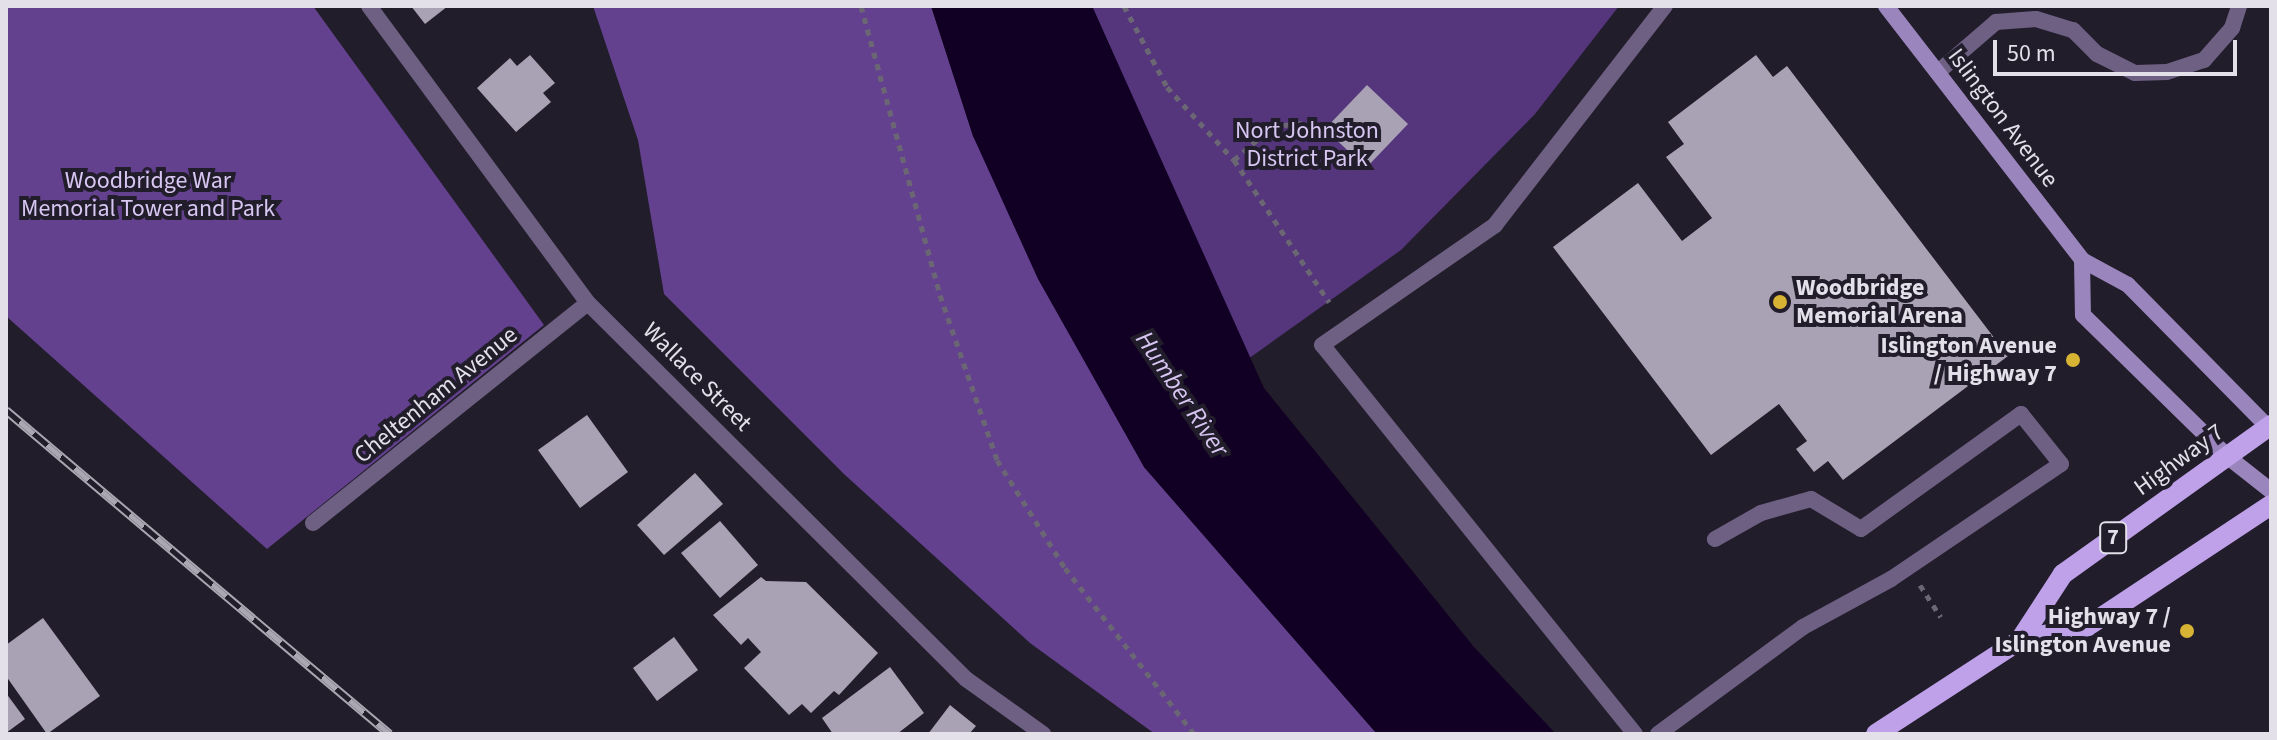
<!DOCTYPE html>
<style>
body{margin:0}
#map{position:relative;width:2277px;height:740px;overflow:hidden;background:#221d2b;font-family:"Source Sans 3",sans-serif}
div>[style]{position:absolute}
.green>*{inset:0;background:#55357b}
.forest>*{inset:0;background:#64418e}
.water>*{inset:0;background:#110023}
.building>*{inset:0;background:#a9a2b5}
.path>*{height:5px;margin-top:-2.5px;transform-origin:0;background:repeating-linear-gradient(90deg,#6b6673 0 6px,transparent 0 12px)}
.service>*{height:16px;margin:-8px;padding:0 8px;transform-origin:8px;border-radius:8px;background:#6e6083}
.minor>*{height:16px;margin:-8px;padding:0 8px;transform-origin:8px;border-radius:8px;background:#6e6083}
.secondary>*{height:16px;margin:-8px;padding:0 8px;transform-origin:8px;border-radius:8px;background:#9b85bd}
.primary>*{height:20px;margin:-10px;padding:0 10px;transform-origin:10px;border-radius:10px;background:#bea1e9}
.rail>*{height:9px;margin-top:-4.5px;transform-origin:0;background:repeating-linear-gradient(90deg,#221d2b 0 18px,#aba7b2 0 36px);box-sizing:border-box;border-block:2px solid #aba7b2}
.dots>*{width:22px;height:22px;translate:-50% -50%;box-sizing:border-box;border:4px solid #221d2b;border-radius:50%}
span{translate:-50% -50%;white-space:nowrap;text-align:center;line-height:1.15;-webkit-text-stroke:8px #221d2b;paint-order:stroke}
.shield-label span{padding:2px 6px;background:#221d2b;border:2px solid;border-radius:6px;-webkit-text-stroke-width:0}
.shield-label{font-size:22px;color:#e4e0ea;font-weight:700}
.street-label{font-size:24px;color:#e4e0ea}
.park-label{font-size:24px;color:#d6c6f1}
.poi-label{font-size:24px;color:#e4e0ea;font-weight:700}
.left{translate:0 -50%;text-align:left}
.right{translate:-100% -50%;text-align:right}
.water-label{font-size:26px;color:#d7c6f2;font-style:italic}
.frame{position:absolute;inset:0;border:8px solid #e4e0ea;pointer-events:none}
.scale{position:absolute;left:1993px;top:40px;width:244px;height:36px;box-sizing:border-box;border:4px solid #e4e0ea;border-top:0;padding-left:10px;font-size:24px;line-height:28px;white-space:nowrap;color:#e4e0ea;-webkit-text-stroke:6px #221d2b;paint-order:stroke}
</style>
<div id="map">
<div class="green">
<i style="clip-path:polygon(1092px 6px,1619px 6px,1535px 114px,1401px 250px,1248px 359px)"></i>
</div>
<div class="forest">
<i style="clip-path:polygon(6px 6px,313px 6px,544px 325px,267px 549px,6px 316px)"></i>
<i style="clip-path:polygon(593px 6px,931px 6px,973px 136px,1144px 467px,1377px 734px,1155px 734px,1030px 643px,844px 474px,664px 294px,638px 140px)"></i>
</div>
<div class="water">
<i style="clip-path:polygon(931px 6px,1092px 6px,1264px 388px,1474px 647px,1556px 734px,1377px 734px,1144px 467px,1038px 279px,973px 136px)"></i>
</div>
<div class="building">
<i style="clip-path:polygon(411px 6px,448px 6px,425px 24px)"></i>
<i style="clip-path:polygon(530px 55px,555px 83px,543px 93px,551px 102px,516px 132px,477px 88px,510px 58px,517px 66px)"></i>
<i style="clip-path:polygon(1756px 55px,1773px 77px,1787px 66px,2008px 356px,1843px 480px,1828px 461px,1814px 472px,1796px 449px,1807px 441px,1779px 404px,1711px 455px,1553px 247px,1638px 183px,1682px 241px,1712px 218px,1666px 157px,1684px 144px,1668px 122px)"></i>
<i style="clip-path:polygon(1367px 85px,1408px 124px,1366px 168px,1325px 129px)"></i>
<i style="clip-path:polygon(587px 415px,628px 472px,580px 508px,538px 450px)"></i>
<i style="clip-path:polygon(695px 473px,723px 504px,664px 555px,637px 525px)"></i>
<i style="clip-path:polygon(720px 521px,758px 565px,720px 598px,681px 553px)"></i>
<i style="clip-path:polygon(761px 577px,766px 581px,806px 582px,878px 653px,839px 695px,834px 691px,811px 713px,802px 704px,789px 715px,744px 668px,761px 652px,748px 638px,741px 645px,713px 615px)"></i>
<i style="clip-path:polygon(43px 618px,100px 696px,47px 734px,6px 676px,6px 645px)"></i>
<i style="clip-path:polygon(674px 637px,698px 670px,657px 701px,633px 668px)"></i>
<i style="clip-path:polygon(890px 667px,924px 713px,897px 734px,833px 734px,822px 718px)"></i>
<i style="clip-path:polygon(6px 693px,25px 719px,6px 733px)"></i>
<i style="clip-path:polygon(950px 705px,976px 726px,969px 734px,928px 734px)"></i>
</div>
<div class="path">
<i style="left:861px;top:6px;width:300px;rotate:74.7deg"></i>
<i style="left:940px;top:295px;width:175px;rotate:70.9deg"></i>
<i style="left:997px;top:460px;width:128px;rotate:57.8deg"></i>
<i style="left:1065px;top:568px;width:210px;rotate:52.1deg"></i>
<i style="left:1124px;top:6px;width:92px;rotate:62deg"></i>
<i style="left:1167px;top:87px;width:99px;rotate:47.5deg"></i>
<i style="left:1234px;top:160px;width:171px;rotate:56.2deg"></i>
<i style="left:1234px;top:160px;width:37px;rotate:-41deg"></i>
<i style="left:1262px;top:136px;width:25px;rotate:-27deg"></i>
<i style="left:1284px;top:125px;width:36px;rotate:-6deg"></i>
<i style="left:1920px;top:585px;width:38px;rotate:57deg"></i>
</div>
<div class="service">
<i style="left:1635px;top:734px;width:499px;rotate:-128.8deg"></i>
<i style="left:1322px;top:345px;width:211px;rotate:-34.7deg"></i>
<i style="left:1495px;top:225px;width:277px;rotate:-52.2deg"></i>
<i style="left:1658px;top:734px;width:180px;rotate:-36.4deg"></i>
<i style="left:1803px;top:627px;width:100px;rotate:-28.6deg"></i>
<i style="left:1891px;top:579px;width:205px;rotate:-34.1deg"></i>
<i style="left:2061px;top:464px;width:64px;rotate:-128.7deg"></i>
<i style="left:2021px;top:414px;width:197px;rotate:144.3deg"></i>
<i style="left:1861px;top:529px;width:58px;rotate:-149deg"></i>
<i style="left:1811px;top:499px;width:52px;rotate:164.4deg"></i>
<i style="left:1761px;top:513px;width:53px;rotate:150.5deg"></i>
</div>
<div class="minor">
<i style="left:369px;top:6px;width:369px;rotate:53.6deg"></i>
<i style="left:588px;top:303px;width:533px;rotate:44.85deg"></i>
<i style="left:966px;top:679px;width:95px;rotate:35.5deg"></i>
<i style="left:1938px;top:72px;width:77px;rotate:-40.8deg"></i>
<i style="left:1996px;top:22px;width:40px;rotate:-4.3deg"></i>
<i style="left:2036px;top:19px;width:39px;rotate:17deg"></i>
<i style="left:2073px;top:30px;width:34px;rotate:45deg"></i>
<i style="left:2097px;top:54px;width:42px;rotate:26.6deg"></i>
<i style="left:2135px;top:73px;width:32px;rotate:-2deg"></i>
<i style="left:2167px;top:72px;width:39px;rotate:-18deg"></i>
<i style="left:2204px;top:60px;width:43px;rotate:-48.8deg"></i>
<i style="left:2232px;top:28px;width:23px;rotate:-72deg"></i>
<i style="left:313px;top:523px;width:352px;rotate:-38.7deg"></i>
</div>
<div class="secondary">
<i style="left:1886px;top:6px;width:321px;rotate:52.3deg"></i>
<i style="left:2082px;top:260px;width:52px;rotate:28.5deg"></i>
<i style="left:2128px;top:285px;width:204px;rotate:45.4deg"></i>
<i style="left:2082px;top:260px;width:55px;rotate:89deg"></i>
<i style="left:2083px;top:315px;width:203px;rotate:44.4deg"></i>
<i style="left:2228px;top:457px;width:55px;rotate:38.3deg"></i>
</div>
<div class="primary">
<i style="left:2020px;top:640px;width:79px;rotate:-56.9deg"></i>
<i style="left:2063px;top:574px;width:256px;rotate:-35.6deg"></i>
<i style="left:1876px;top:734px;width:172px;rotate:-33.1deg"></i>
<i style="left:2020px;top:640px;width:69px;rotate:-11.6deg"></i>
<i style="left:2088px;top:626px;width:219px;rotate:-33.5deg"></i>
</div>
<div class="rail">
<i style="left:6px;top:410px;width:502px;rotate:40.16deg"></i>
</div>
<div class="dots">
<i style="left:1780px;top:302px;background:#d8b434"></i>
<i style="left:2073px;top:360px;background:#d8b434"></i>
<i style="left:2187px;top:631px;background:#d8b434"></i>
</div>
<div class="shield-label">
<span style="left:2113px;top:538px">7</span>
</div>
<div class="street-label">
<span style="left:2003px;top:118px;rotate:53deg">Islington Avenue</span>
<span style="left:697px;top:377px;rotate:45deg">Wallace Street</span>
<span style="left:436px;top:395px;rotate:-39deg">Cheltenham Avenue</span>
<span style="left:2179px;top:460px;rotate:-36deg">Highway 7</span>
</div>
<div class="park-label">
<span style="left:1307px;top:145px">Nort Johnston<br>District Park</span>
<span style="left:148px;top:195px">Woodbridge War<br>Memorial Tower and Park</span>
</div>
<div class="poi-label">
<span class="left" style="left:1796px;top:302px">Woodbridge<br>Memorial Arena</span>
<span class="right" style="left:2057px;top:360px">Islington Avenue<br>/ Highway 7</span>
<span class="right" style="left:2171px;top:631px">Highway 7 /<br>Islington Avenue</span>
</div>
<div class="water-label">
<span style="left:1182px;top:394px;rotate:56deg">Humber River</span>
</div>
<div class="frame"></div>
<div class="scale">50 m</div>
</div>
